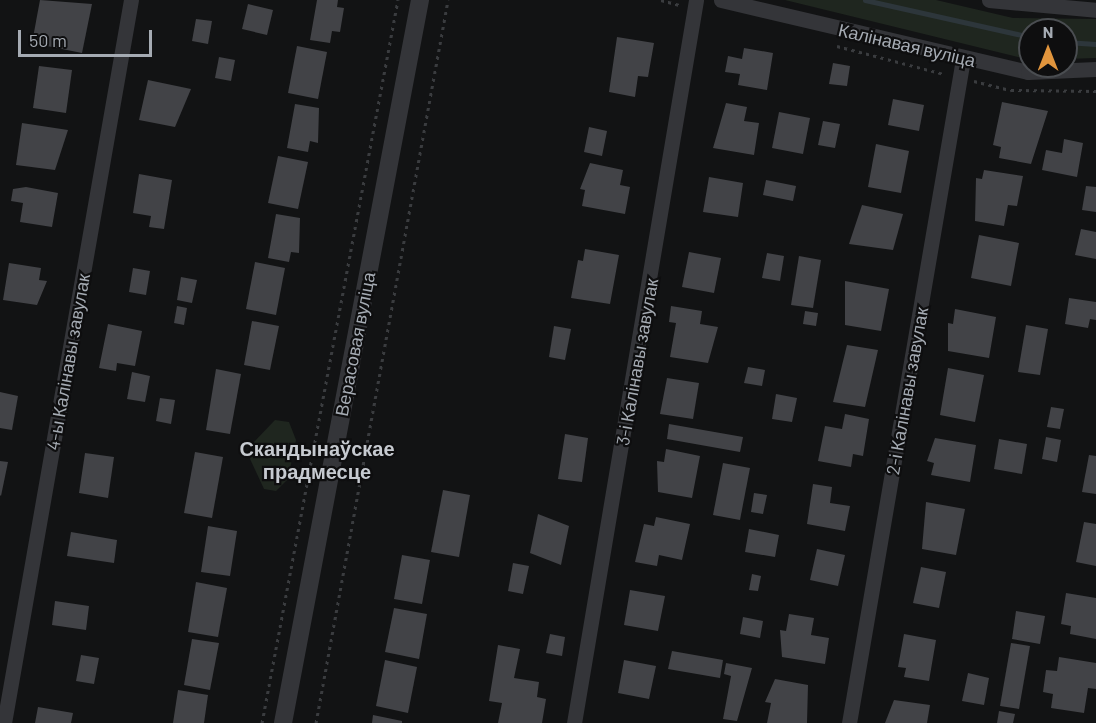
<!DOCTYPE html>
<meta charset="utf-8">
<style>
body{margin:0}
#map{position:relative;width:1096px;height:723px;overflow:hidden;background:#121314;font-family:Barlow,sans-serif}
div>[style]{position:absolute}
.green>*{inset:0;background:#1f261f}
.stream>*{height:5px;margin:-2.5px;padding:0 2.5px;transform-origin:2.5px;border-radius:2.5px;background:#2d363b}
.building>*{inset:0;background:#424347}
.path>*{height:3px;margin-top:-1.5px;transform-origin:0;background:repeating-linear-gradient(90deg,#3a3c3f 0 3px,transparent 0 7.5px)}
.minor>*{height:15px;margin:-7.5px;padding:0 7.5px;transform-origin:7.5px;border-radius:7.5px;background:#343539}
.tertiary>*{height:18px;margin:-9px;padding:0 9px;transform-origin:9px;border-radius:9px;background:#343539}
span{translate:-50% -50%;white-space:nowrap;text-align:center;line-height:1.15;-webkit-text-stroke:4.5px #0e0e0f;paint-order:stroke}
.street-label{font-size:18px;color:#a5abb3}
.neighbourhood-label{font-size:20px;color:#c6cad0;font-weight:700}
.north{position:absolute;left:1018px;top:18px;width:60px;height:60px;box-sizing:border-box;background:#0e0e0f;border:2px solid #4a4d51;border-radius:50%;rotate:0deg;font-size:16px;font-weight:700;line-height:24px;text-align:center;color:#a5abb3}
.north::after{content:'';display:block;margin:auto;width:21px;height:27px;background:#e1953d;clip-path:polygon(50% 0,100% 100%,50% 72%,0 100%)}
.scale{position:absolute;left:18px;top:30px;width:134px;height:27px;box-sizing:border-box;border:3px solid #a5abb3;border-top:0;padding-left:8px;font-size:18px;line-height:21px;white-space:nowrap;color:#a5abb3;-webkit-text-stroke:4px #0e0e0f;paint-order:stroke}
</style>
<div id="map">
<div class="green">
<i style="clip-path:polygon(785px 0,936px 0,1013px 18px,1096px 19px,1096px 58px,1066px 59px,1066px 30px,1030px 30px,1030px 58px,1018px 57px)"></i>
<i style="clip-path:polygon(275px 420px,289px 422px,296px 440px,288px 479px,276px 491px,264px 489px,250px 459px,254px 442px)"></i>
</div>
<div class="stream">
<i style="left:865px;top:0;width:169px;rotate:12.6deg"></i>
<i style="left:1066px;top:42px;width:30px;rotate:4deg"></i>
</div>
<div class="building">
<i style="clip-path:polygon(40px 0,92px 4px,82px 53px,32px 43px)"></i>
<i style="clip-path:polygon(317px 0,338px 0,337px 7px,344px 8px,340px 32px,332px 31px,330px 43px,310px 40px)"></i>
<i style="clip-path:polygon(248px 4px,273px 10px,267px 35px,242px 29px)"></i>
<i style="clip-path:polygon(196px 19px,212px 21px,208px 44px,192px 41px)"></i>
<i style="clip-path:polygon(617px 37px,654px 43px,648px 77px,638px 76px,635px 97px,609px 92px)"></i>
<i style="clip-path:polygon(297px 46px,327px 52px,318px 99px,288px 93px)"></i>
<i style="clip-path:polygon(744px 48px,773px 53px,767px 90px,738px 85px,740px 74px,725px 72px,728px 56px,742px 59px)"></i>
<i style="clip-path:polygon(219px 57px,235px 60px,231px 81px,215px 78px)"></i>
<i style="clip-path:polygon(833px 63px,850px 66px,847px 86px,829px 84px)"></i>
<i style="clip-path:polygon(39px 66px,72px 70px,66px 113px,33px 108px)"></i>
<i style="clip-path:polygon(148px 80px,191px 89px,175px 127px,139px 120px)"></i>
<i style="clip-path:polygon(893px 99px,924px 105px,919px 131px,888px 125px)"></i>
<i style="clip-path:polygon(1002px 102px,1048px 111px,1031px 164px,999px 158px,1001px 147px,993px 145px)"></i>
<i style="clip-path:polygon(726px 103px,747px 107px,744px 121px,759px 123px,754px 155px,713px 148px)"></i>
<i style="clip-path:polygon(295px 104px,319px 108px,318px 143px,310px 141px,308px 152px,287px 148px)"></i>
<i style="clip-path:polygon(779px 112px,810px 118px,803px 154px,772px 148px)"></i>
<i style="clip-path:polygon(823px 121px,840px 124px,835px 148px,818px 145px)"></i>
<i style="clip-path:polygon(22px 123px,68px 130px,55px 170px,16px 165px)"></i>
<i style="clip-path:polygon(589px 127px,607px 131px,602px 156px,584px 152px)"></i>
<i style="clip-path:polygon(1064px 139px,1083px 143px,1077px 177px,1042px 170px,1046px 150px,1062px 153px)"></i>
<i style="clip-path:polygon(876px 144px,909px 151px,901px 193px,868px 187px)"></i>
<i style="clip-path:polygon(278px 156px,308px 162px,298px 209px,268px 203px)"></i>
<i style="clip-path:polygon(590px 163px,623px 170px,620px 185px,630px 187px,625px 214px,582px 206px,585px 190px,580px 189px)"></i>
<i style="clip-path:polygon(984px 170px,1023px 176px,1017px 206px,1008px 205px,1004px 226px,975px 221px,976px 178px,982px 179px)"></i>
<i style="clip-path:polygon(139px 174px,172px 180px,164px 229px,149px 227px,151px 216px,133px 213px)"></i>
<i style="clip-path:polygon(709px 177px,743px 183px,738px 217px,703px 212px)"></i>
<i style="clip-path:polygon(766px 180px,796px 186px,793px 201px,763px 195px)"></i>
<i style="clip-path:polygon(1086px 186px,1096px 187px,1096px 212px,1082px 210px)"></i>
<i style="clip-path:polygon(26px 187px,58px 193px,52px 227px,20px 222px,23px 203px,11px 201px,13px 189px)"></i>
<i style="clip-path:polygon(862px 205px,903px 214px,893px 250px,849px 244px)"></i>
<i style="clip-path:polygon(276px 214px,300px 218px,299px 253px,291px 252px,289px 262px,268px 258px)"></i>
<i style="clip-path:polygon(1081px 229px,1096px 232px,1096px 259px,1075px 255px)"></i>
<i style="clip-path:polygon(979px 235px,1019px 243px,1011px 286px,971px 278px)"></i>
<i style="clip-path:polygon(585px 249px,619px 255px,610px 304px,571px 298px,578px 260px,583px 261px)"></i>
<i style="clip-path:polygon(689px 252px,721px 258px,714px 293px,682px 287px)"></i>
<i style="clip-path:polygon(767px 253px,784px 256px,780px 281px,762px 278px)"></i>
<i style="clip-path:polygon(799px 256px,821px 260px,813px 308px,791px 305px)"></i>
<i style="clip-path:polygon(255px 262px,285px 268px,276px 315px,246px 309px)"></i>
<i style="clip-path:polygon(9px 263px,41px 268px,39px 280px,47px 281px,37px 305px,3px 300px)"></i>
<i style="clip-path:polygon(133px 268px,150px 271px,146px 295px,129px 292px)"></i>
<i style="clip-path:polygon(181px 277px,197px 280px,192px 303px,177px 300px)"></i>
<i style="clip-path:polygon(845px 281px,889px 289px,881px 331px,845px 325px)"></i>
<i style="clip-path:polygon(1069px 298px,1096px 302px,1096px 320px,1090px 319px,1088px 328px,1065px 324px)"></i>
<i style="clip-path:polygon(177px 306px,187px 308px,184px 325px,174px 323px)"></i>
<i style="clip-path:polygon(671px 306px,702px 311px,700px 324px,718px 327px,708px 363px,670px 357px,676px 323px,669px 322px)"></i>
<i style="clip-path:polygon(955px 309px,996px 317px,989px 358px,948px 351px,948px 323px,953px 324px)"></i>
<i style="clip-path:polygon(805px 311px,818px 313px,816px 326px,803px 324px)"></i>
<i style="clip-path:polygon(252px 321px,279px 326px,270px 370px,244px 365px)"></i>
<i style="clip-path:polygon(108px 324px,142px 331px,135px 366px,117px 363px,116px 371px,99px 368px)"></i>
<i style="clip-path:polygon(1026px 325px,1048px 329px,1040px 375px,1018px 372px)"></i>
<i style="clip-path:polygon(554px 326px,571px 329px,565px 360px,549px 357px)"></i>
<i style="clip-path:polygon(847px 345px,878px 350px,865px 407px,833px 402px)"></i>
<i style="clip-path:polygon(748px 367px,765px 370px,762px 386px,744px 383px)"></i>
<i style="clip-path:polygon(948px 368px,984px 375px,975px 422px,940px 415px)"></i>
<i style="clip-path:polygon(216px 369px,241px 374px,230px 434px,206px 430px)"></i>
<i style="clip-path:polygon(132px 372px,150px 376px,145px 402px,127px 399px)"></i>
<i style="clip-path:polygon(667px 378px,699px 383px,693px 419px,660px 414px)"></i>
<i style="clip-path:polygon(0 392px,18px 396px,12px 430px,0 428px)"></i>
<i style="clip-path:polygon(776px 394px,797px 398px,792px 422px,772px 419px)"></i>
<i style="clip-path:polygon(160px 398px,175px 400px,171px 424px,156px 421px)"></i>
<i style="clip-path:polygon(1051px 407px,1064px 409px,1060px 429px,1047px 427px)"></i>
<i style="clip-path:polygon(845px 414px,869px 419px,863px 456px,853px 454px,851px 467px,818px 461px,825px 426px,842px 429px)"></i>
<i style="clip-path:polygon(669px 424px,743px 437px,740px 452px,667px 439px)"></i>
<i style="clip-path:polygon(565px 434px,588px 438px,582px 482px,558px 479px)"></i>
<i style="clip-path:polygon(1046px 437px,1061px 440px,1057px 462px,1042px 459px)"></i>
<i style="clip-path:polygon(935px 438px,976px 445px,970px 482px,931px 475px,934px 463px,927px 461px)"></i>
<i style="clip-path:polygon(999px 439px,1027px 444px,1022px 474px,994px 469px)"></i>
<i style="clip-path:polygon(666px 449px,700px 456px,692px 498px,658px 492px,657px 461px,664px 462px)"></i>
<i style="clip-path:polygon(195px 452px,223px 457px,212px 518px,184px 513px)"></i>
<i style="clip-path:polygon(85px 453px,114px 457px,108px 498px,79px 493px)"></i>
<i style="clip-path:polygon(1089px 455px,1096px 456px,1096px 494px,1082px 492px)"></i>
<i style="clip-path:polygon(0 461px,8px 462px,1px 496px,0 495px)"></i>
<i style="clip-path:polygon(723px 463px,750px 468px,740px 520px,713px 515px)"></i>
<i style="clip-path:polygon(813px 484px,832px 487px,830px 503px,850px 506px,845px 531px,807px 524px)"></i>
<i style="clip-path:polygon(443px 490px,470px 495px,459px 557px,431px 552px)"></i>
<i style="clip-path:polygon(754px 493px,767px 495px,763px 514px,751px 512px)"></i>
<i style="clip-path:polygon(926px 502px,965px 509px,956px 555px,922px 549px)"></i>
<i style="clip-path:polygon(538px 514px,569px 526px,561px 565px,530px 553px)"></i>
<i style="clip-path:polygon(656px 517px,690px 524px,682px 560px,659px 555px,657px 566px,635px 562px,644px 524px,654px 526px)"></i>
<i style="clip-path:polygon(1084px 522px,1096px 524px,1096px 566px,1076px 562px)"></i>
<i style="clip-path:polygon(208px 526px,237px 531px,230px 576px,201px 572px)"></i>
<i style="clip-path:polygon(749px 529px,779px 535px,775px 557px,745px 552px)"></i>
<i style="clip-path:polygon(71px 532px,117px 540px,114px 563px,67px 556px)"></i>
<i style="clip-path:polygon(817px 549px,845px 555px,838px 586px,810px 580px)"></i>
<i style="clip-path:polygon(402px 555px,430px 560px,422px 604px,394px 599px)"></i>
<i style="clip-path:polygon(513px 563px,529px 566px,523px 594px,508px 591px)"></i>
<i style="clip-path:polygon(921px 567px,946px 572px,939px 608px,913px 603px)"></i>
<i style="clip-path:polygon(752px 574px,761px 576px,758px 591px,749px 590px)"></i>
<i style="clip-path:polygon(196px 582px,227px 588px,218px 637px,188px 632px)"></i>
<i style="clip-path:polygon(630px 590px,665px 596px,658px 631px,624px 625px)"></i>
<i style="clip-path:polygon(1066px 593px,1096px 598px,1096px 639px,1070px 634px,1071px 626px,1061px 624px)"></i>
<i style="clip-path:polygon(55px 601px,89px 606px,86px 630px,52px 625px)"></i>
<i style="clip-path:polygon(394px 608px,427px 614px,419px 659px,385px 652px)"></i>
<i style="clip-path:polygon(1016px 611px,1045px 616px,1040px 644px,1012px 639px)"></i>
<i style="clip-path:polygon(789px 614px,814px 618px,811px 635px,829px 638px,825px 664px,782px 657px,780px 630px,786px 631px)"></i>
<i style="clip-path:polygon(743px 617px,763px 621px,760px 638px,740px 634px)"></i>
<i style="clip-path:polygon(550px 634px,565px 637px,562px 656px,546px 653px)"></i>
<i style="clip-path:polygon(904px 634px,936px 640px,929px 681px,904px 677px,906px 668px,898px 667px)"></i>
<i style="clip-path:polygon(192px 639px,219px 643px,210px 690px,184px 685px)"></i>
<i style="clip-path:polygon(1011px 643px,1030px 646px,1019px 709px,1000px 706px)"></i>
<i style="clip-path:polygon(498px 645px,520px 649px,514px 678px,539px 682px,537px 697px,546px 699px,542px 723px,498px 723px,502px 703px,489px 701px)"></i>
<i style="clip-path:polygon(672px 651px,723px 660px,720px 678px,668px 669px)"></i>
<i style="clip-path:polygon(81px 655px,99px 658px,94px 684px,76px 681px)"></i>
<i style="clip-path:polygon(1059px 657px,1096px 663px,1096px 689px,1088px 688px,1084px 713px,1051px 708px,1053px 694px,1043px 692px,1046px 670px,1057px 671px)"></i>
<i style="clip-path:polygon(385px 660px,417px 667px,408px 713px,376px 706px)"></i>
<i style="clip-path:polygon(624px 660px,656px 666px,649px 699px,618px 693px)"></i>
<i style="clip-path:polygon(726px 663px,752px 668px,737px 721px,723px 719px,731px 676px,724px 674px)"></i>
<i style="clip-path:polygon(968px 673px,989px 678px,984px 705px,962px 701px)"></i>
<i style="clip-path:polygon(775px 679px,808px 685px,807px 723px,767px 723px,771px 703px,765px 702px)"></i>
<i style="clip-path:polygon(178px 690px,208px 695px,204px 723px,173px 723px)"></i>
<i style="clip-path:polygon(894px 700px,930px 705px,927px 723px,885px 723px)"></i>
<i style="clip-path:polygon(38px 707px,73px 713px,71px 723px,35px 723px)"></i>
<i style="clip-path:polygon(999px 711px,1015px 714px,1013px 723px,997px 723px)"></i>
<i style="clip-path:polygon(373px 715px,402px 721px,402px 723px,372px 723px)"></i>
</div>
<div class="path">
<i style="left:661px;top:0;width:20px;rotate:15deg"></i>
<i style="left:837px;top:46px;width:111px;rotate:14.7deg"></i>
<i style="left:974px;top:81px;width:38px;rotate:14deg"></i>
<i style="left:1011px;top:90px;width:85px;rotate:0.7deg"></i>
<i style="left:262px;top:723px;width:736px;rotate:-79.35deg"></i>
<i style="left:316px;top:723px;width:735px;rotate:-79.65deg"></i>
</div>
<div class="minor">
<i style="left:721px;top:0;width:315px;rotate:13.2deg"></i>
<i style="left:1028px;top:72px;width:68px;rotate:-2.5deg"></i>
<i style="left:989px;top:0;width:107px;rotate:5.3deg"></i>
<i style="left:4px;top:723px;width:734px;rotate:-80.04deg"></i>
<i style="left:574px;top:723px;width:733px;rotate:-80.42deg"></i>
<i style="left:849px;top:723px;width:674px;rotate:-80.26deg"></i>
</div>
<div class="tertiary">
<i style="left:283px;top:723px;width:736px;rotate:-79.27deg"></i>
</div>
<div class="street-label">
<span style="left:907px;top:45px;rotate:13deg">Калінавая вуліца</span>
<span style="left:355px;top:344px;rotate:-79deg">Верасовая вуліца</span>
<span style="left:68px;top:362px;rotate:-80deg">4-ы Калінавы завулак</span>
<span style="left:637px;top:362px;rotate:-80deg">3-і Калінавы завулак</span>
<span style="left:907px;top:391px;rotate:-80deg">2-і Калінавы завулак</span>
</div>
<div class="neighbourhood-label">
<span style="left:317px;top:460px">Скандынаўскае<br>прадмесце</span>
</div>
<div class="north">N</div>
<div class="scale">50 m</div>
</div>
